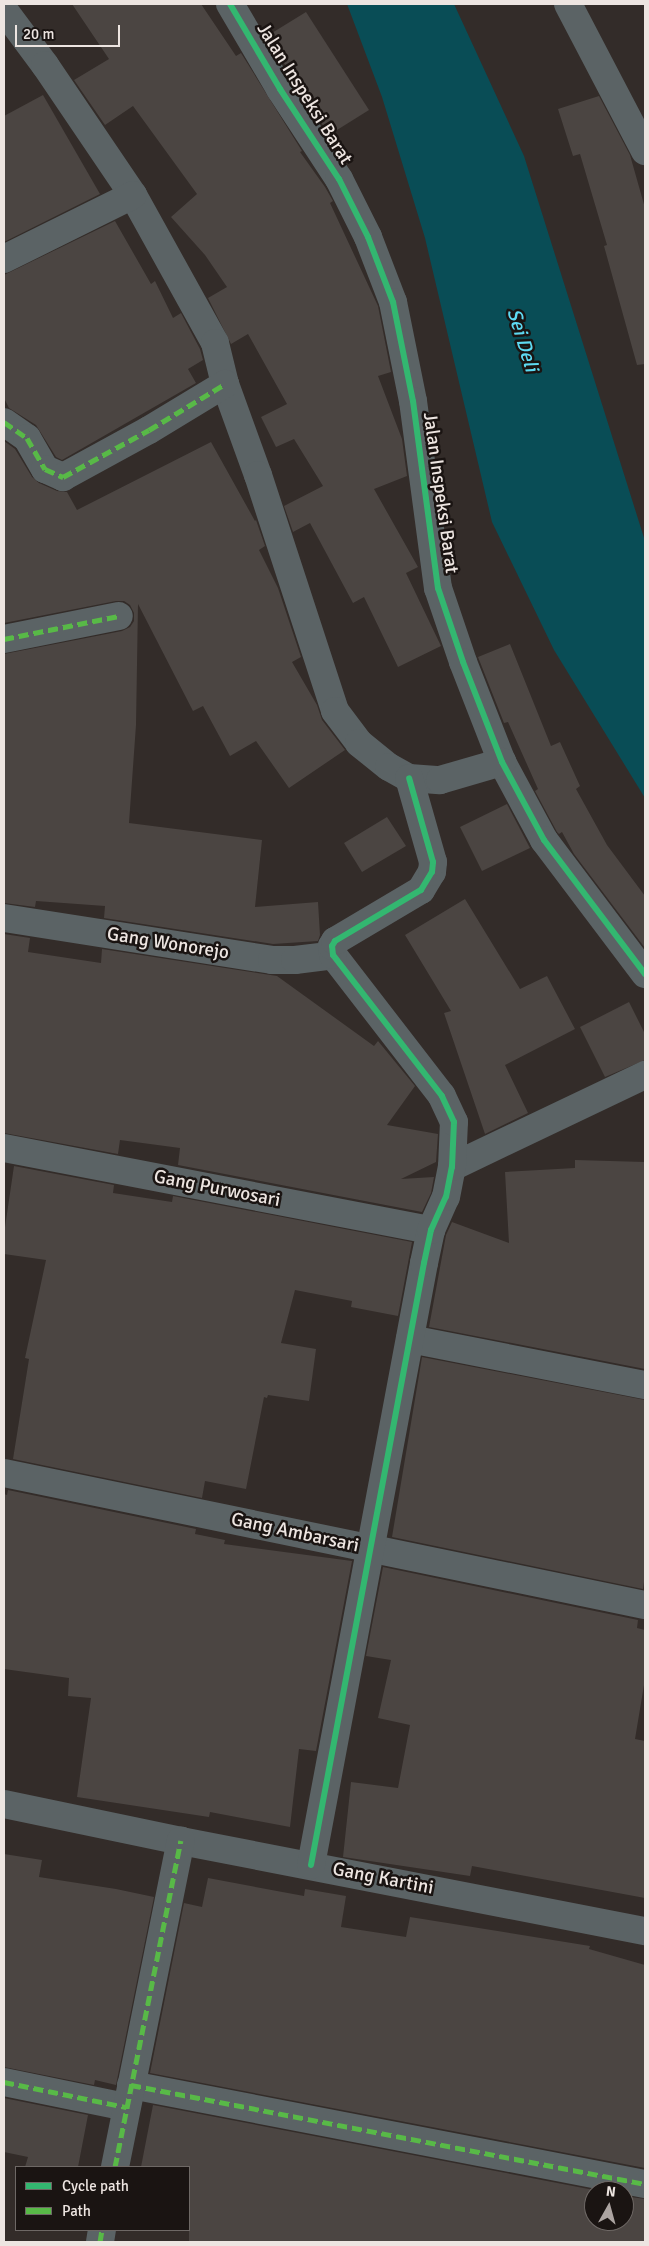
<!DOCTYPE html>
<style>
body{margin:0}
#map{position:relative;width:649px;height:2246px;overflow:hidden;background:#332c29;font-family:Signika,sans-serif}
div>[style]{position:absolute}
.water>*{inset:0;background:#094d56}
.building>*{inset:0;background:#4b4542}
.minor>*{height:28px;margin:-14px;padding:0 14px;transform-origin:14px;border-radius:14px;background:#5b6365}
.quiet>*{height:5px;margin-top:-2.5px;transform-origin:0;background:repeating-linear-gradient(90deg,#58b947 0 10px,transparent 0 15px)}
.cycleway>*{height:6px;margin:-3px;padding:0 3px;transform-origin:3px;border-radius:3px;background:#33b770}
span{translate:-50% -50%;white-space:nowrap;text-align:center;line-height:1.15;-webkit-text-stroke:5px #1a1412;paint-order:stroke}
.street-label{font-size:19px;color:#ede5e1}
.water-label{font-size:20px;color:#5edaf2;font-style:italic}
.frame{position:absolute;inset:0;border:5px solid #ede5e1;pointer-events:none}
.legend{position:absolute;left:15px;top:2166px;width:175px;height:65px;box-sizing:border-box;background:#1a1412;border:1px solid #6e6865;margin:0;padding:6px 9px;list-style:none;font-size:15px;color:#ede5e1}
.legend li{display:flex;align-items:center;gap:10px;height:25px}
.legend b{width:25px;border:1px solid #6e6865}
.north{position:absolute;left:584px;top:2181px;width:50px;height:50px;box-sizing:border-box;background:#1a1412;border:1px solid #6e6865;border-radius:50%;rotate:7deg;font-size:14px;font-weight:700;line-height:20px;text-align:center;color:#ede5e1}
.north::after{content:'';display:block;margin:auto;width:18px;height:22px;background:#aca4a1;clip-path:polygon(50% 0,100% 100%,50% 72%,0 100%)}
.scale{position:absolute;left:15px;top:25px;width:105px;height:22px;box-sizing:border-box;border:2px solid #ede5e1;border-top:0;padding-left:6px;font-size:15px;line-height:18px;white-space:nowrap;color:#ede5e1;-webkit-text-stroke:4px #1a1412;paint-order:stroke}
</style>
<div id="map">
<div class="water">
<i style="clip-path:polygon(347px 4px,454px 4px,524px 156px,645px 541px,645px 798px,554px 650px,492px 522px,425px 238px,382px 97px)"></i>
</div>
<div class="building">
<i style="clip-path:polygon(72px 4px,201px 4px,236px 56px,241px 53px,302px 151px,300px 152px,325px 187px,333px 201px,330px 203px,378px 306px,391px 372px,378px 376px,402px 439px,407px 476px,374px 489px,418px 567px,406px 573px,441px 646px,398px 667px,364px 597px,353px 603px,310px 523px,293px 532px,284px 506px,323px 486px,294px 439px,276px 447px,261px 417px,287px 404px,248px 334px,231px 344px,208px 298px,227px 287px,205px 255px,171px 217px,197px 194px,133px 106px,105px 125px,74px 80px,109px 59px)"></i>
<i style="clip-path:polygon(306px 12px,369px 110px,329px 135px,267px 36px)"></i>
<i style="clip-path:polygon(43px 95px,100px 194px,4px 242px,4px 116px)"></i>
<i style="clip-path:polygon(599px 96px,630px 155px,645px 208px,645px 364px,637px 365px,604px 246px,607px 245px,580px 154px,573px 156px,558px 109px)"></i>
<i style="clip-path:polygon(115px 221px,151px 284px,155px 281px,173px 318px,181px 313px,200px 349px,203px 360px,188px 369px,196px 383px,62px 460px,56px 457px,36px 425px,9px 408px,4px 398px,4px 275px)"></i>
<i style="clip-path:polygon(4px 441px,15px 449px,32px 477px,39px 483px,57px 491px,67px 492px,77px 510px,211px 442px,255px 521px,256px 520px,265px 546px,259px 550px,278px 588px,301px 657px,292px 662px,317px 705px,322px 720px,345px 750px,289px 788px,256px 741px,230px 756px,203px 706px,193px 711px,138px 604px,136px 725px,129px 823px,262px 840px,255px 907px,318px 902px,320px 935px,318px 941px,273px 944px,104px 918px,105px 906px,36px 901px,35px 907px,4px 903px,4px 654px,122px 631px,130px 627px,134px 621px,134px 613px,130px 605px,124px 601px,116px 601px,4px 623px)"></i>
<i style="clip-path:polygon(510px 644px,551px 746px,560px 742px,580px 786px,576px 789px,607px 845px,645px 896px,645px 948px,574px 854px,562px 832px,559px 834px,557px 832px,535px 791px,538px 789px,508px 722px,504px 723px,478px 657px)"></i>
<i style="clip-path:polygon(507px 804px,530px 848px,482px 871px,460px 827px)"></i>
<i style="clip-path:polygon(387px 817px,406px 846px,362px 872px,344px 843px)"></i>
<i style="clip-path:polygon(465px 899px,520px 989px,547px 976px,575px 1029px,505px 1065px,528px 1113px,485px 1134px,444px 1013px,451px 1011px,405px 935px)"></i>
<i style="clip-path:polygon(4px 934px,30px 938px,28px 952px,101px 963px,102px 949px,277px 976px,374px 1046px,378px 1041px,415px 1086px,387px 1125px,438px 1134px,436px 1162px,401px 1179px,434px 1177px,431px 1193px,422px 1212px,178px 1165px,180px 1148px,120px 1140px,118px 1154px,4px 1133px)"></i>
<i style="clip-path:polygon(629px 1002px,645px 1034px,645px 1060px,605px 1077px,580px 1027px)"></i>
<i style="clip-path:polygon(575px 1160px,645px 1162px,645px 1369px,429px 1327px,446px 1235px,452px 1222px,509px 1243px,505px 1172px,575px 1168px)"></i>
<i style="clip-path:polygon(14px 1166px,114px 1185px,113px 1193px,172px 1202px,173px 1196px,412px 1242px,398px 1316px,351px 1307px,352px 1301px,295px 1290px,281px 1343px,316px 1349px,309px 1401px,268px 1395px,267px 1398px,264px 1397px,246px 1489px,205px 1481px,202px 1498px,13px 1459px,29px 1359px,25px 1358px,46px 1260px,4px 1254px,4px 1234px)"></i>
<i style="clip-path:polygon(422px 1357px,645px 1400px,645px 1575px,643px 1589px,392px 1537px)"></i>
<i style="clip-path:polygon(8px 1490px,196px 1529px,195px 1534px,225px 1540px,224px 1544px,352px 1561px,316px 1751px,299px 1749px,290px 1827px,210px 1812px,209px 1817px,77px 1797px,91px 1698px,68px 1696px,69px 1678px,4px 1669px,4px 1494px,7px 1495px)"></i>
<i style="clip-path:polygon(383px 1567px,638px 1620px,637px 1628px,645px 1630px,645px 1679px,635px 1739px,645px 1741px,645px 1898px,472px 1866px,470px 1876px,343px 1857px,351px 1782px,398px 1788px,410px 1725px,378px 1718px,391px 1660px,366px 1656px)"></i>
<i style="clip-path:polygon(4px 1854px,42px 1860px,39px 1877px,116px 1889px,154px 1897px,116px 2085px,95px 2080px,94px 2085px,4px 2067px)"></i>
<i style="clip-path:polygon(208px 1878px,304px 1896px,305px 1889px,346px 1896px,341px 1927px,406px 1937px,410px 1917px,590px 1946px,589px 1949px,645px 1965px,645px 2168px,150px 2073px,184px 1903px,202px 1907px)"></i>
<i style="clip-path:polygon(4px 2098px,88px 2115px,78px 2167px,25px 2167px,28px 2157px,4px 2152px)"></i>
<i style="clip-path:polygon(153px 2105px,599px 2191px,594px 2191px,594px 2221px,624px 2221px,624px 2196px,645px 2199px,645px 2242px,189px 2242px,189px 2167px,141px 2167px)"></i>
</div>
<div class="minor">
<i style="left:230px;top:4px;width:99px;rotate:59.5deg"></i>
<i style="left:280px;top:89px;width:108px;rotate:56.8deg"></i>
<i style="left:339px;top:179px;width:65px;rotate:63.4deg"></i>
<i style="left:368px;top:237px;width:70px;rotate:69deg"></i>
<i style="left:393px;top:302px;width:101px;rotate:78.6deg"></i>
<i style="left:413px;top:401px;width:189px;rotate:82.4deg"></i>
<i style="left:438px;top:588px;width:78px;rotate:71.3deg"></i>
<i style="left:463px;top:662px;width:107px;rotate:68.7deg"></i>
<i style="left:502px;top:762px;width:89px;rotate:61.7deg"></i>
<i style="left:544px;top:840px;width:168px;rotate:53deg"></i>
<i style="left:568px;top:4px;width:166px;rotate:62.4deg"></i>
<i style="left:4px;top:10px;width:69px;rotate:53.3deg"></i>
<i style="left:45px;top:65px;width:157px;rotate:55.9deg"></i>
<i style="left:133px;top:195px;width:169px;rotate:61deg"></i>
<i style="left:215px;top:343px;width:42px;rotate:76.3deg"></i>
<i style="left:225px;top:384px;width:97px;rotate:70.1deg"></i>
<i style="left:258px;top:475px;width:248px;rotate:71.9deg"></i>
<i style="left:335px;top:711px;width:40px;rotate:53deg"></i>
<i style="left:359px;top:743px;width:38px;rotate:39deg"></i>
<i style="left:389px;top:767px;width:23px;rotate:29deg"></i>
<i style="left:409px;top:778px;width:31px;rotate:4deg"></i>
<i style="left:440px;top:780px;width:65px;rotate:-16.2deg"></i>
<i style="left:4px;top:259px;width:144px;rotate:-26.4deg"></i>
<i style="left:4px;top:422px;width:28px;rotate:35deg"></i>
<i style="left:27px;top:438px;width:36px;rotate:60deg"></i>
<i style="left:45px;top:469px;width:20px;rotate:24deg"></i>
<i style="left:63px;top:477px;width:98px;rotate:-28.7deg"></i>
<i style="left:149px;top:430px;width:89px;rotate:-31.2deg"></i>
<i style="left:4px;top:639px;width:117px;rotate:-11.3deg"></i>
<i style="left:4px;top:918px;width:271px;rotate:8.9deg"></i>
<i style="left:272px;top:960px;width:23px"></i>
<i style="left:295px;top:960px;width:38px;rotate:-7deg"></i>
<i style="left:4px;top:1148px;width:435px;rotate:10.9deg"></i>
<i style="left:452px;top:1167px;width:214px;rotate:-25.5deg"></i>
<i style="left:410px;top:1339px;width:239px;rotate:11.1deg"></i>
<i style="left:4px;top:1473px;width:654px;rotate:11.64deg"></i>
<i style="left:4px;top:1804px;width:181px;rotate:11.8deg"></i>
<i style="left:181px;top:1841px;width:473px;rotate:11deg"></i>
<i style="left:311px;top:1865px;width:613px;rotate:-79.37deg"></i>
<i style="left:424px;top:1263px;width:34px;rotate:-78deg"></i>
<i style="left:431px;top:1230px;width:36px;rotate:-66deg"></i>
<i style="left:446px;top:1197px;width:31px;rotate:-79deg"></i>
<i style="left:452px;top:1167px;width:45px;rotate:-87.5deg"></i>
<i style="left:454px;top:1122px;width:29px;rotate:-115deg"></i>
<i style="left:442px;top:1096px;width:178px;rotate:-127.7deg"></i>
<i style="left:333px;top:955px;width:9px;rotate:-96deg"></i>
<i style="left:332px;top:946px;width:6px;rotate:-59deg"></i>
<i style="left:335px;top:941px;width:100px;rotate:-30.7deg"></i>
<i style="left:421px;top:890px;width:21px;rotate:-59deg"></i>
<i style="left:432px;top:872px;width:10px;rotate:-84deg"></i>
<i style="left:433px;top:862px;width:87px;rotate:-105.9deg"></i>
<i style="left:4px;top:2082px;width:125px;rotate:11.6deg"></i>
<i style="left:131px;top:2085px;width:523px;rotate:10.9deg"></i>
<i style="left:115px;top:2167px;width:333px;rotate:-78.6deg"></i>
<i style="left:100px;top:2242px;width:12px;rotate:-81deg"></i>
</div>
<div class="quiet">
<i style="left:4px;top:422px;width:28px;rotate:35deg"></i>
<i style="left:27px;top:438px;width:36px;rotate:60deg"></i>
<i style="left:45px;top:469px;width:20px;rotate:24deg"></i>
<i style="left:63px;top:477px;width:98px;rotate:-28.7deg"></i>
<i style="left:149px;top:430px;width:89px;rotate:-31.2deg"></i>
<i style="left:4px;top:639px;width:117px;rotate:-11.3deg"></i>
<i style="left:4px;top:2082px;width:125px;rotate:11.6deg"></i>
<i style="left:131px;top:2085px;width:523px;rotate:10.9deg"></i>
<i style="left:115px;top:2167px;width:333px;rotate:-78.6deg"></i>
<i style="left:100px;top:2242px;width:12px;rotate:-81deg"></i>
</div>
<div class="cycleway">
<i style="left:230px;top:4px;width:99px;rotate:59.5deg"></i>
<i style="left:280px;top:89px;width:108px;rotate:56.8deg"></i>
<i style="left:339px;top:179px;width:65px;rotate:63.4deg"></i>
<i style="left:368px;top:237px;width:70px;rotate:69deg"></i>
<i style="left:393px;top:302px;width:101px;rotate:78.6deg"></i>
<i style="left:413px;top:401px;width:189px;rotate:82.4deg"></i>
<i style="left:438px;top:588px;width:78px;rotate:71.3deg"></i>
<i style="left:463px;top:662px;width:107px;rotate:68.7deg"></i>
<i style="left:502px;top:762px;width:89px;rotate:61.7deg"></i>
<i style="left:544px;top:840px;width:168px;rotate:53deg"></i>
<i style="left:311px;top:1865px;width:613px;rotate:-79.37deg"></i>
<i style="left:424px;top:1263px;width:34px;rotate:-78deg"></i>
<i style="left:431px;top:1230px;width:36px;rotate:-66deg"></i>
<i style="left:446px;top:1197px;width:31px;rotate:-79deg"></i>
<i style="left:452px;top:1167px;width:45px;rotate:-87.5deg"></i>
<i style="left:454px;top:1122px;width:29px;rotate:-115deg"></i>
<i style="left:442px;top:1096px;width:178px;rotate:-127.7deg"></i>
<i style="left:333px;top:955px;width:9px;rotate:-96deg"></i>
<i style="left:332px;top:946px;width:6px;rotate:-59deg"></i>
<i style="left:335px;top:941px;width:100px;rotate:-30.7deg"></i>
<i style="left:421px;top:890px;width:21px;rotate:-59deg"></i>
<i style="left:432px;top:872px;width:10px;rotate:-84deg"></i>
<i style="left:433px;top:862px;width:87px;rotate:-105.9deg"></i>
</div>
<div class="street-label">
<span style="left:304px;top:94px;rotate:58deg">Jalan Inspeksi Barat</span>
<span style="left:440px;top:493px;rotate:82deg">Jalan Inspeksi Barat</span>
<span style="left:168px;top:944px;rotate:9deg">Gang Wonorejo</span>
<span style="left:217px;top:1189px;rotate:11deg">Gang Purwosari</span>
<span style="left:295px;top:1533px;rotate:12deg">Gang Ambarsari</span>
<span style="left:383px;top:1879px;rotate:11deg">Gang Kartini</span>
</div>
<div class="water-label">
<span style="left:523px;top:340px;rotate:73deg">Sei Deli</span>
</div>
<div class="frame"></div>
<ul class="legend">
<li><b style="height:6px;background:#33b770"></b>Cycle path</li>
<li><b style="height:6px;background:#58b947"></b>Path</li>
</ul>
<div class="north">N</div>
<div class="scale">20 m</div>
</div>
